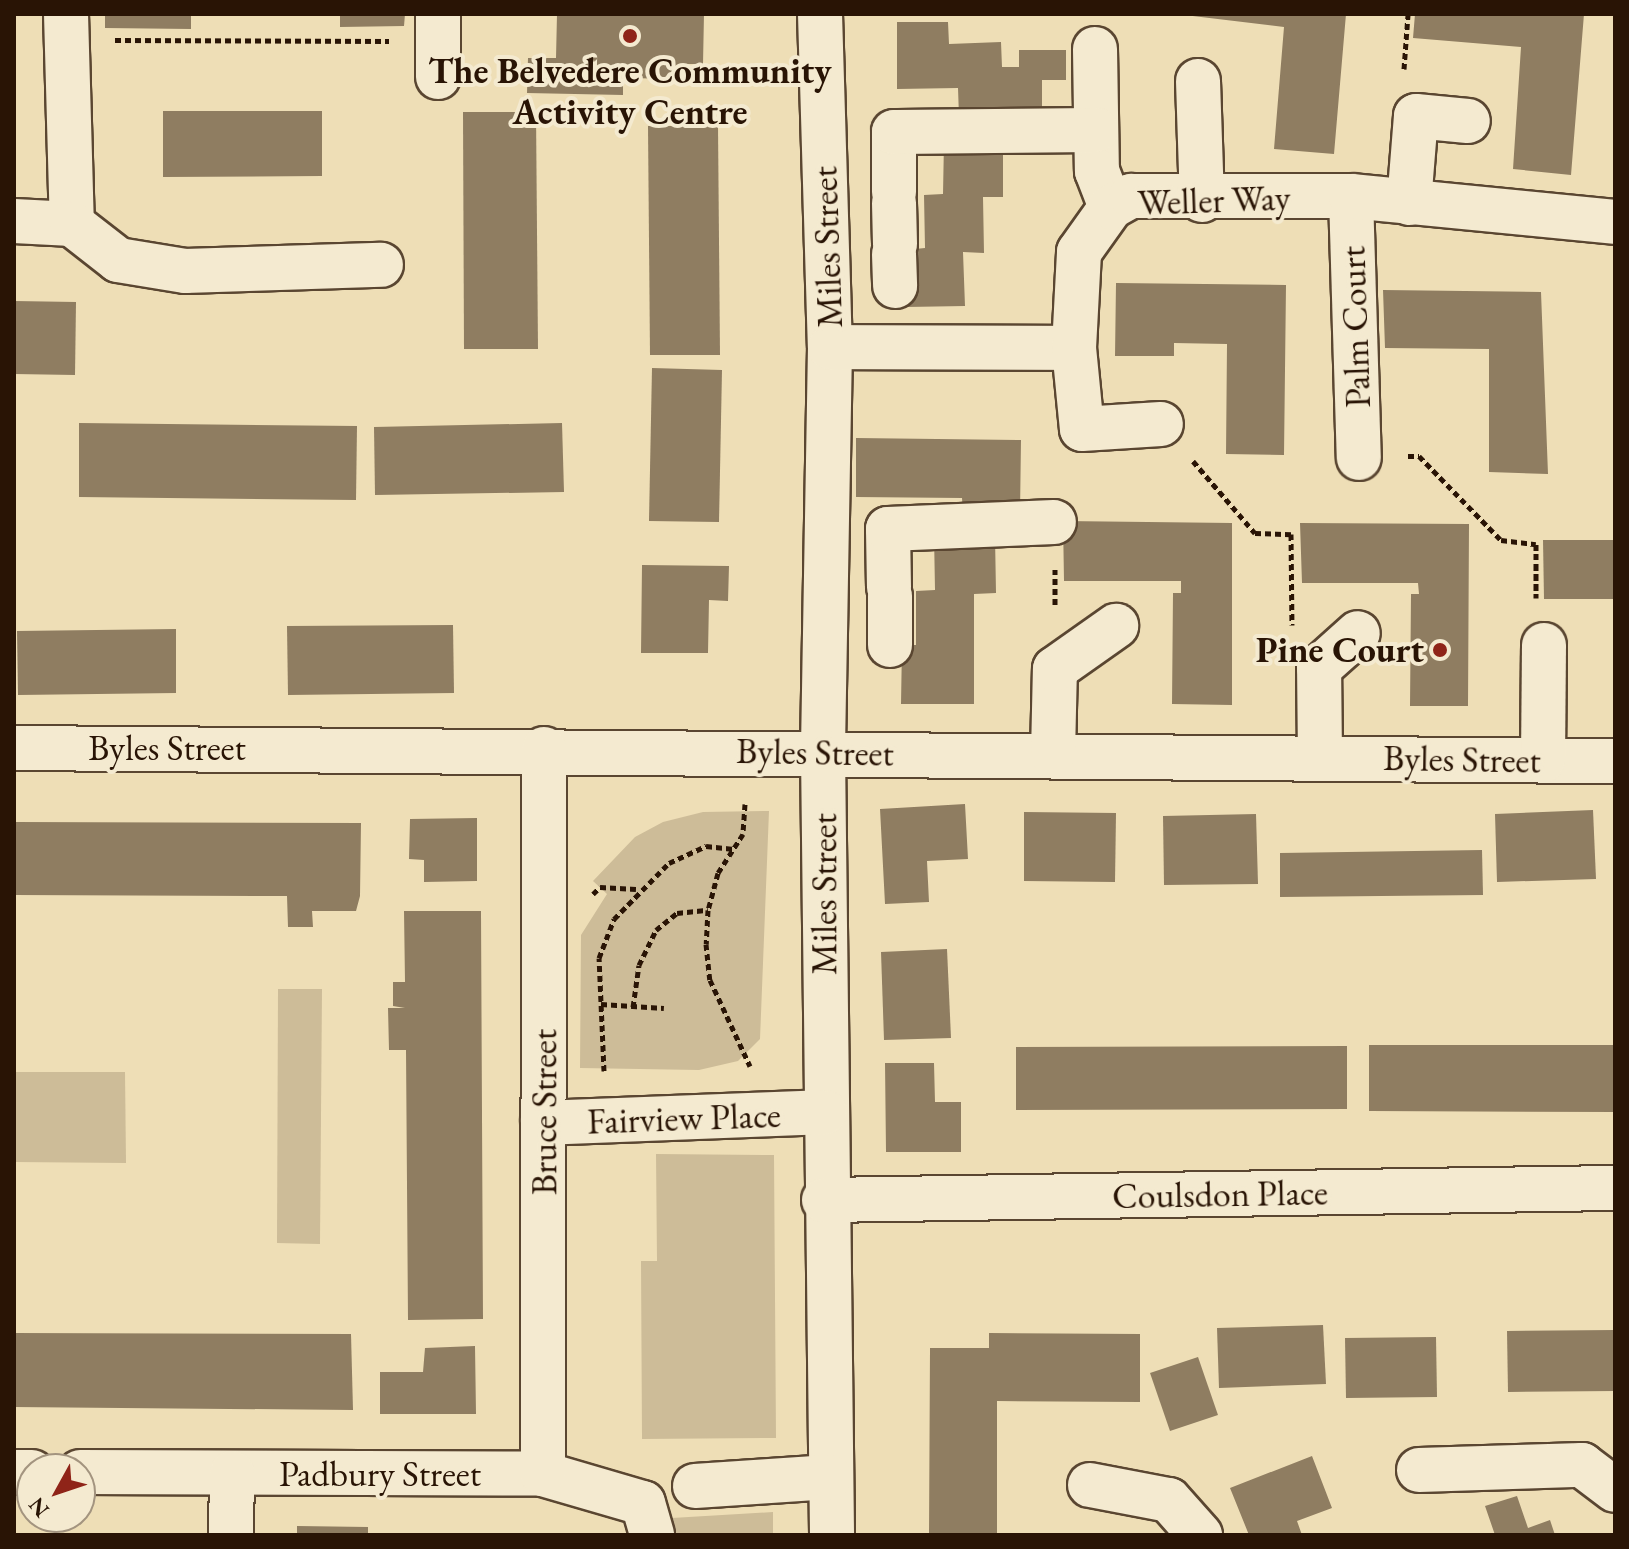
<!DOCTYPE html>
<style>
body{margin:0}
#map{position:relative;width:1629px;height:1549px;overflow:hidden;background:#eedeb6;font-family:"EB Garamond",serif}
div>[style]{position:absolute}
.green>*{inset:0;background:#cdbc98}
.building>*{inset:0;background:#8f7d61}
.path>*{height:5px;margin-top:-2.5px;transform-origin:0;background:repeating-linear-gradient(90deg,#291405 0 6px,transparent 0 10px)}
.roads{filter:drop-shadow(2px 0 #5a4631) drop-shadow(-2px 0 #5a4631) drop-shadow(0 2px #5a4631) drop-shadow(0 -2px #5a4631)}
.minor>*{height:44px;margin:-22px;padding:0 22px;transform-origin:22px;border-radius:22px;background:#f4ead0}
.dots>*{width:22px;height:22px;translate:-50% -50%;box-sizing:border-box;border:4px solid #f4ead0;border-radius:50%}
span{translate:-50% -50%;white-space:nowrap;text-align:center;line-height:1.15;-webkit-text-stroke:8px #f4ead0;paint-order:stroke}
.poi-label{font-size:36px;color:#291405;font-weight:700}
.right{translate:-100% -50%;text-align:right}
.street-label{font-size:36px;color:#291405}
.frame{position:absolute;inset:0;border:16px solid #291405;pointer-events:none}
.north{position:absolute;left:16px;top:1453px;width:80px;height:80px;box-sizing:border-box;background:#f4ead0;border:2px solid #a3947f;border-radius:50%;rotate:230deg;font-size:22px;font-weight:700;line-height:32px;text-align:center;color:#291405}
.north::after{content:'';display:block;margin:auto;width:28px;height:36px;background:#8f2418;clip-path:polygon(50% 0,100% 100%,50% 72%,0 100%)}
</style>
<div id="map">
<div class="green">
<i style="clip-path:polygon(769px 811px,760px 1039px,738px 1061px,699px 1070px,580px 1068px,581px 935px,607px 894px,593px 881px,635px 837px,663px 822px,703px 812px)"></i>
<i style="clip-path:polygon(278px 989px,322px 989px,320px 1244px,277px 1243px)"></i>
<i style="clip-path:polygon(14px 1072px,125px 1072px,126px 1163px,14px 1162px)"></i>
<i style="clip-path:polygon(656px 1154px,774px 1155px,776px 1438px,642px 1439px,641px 1261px,657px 1261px)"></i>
<i style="clip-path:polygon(773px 1512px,773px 1535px,672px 1535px,672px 1518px)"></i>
</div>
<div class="building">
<i style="clip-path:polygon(105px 14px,191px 14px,191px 29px,105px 28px)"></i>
<i style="clip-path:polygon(340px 14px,405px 14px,404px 26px,340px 27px)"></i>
<i style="clip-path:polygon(557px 14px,704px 14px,703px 64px,685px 64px,685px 79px,623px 78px,623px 95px,527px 93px,528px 58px,556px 58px)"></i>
<i style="clip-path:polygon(1176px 14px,1346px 14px,1334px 154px,1274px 149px,1284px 27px)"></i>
<i style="clip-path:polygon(1415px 14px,1584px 14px,1571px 175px,1513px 169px,1521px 47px,1413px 38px)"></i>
<i style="clip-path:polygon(897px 22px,948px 22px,949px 44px,1001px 42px,1002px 67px,1019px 67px,1019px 50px,1066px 50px,1066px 80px,1042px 80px,1042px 116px,959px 117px,958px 88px,897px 89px)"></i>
<i style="clip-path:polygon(163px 111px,322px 111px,322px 176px,163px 177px)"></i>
<i style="clip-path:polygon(463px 112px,536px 112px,538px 349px,464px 349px)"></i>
<i style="clip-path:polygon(648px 126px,718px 126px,720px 355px,650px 355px)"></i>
<i style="clip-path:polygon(1003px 139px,1003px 197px,983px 197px,984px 253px,963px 252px,965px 306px,906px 307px,905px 250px,925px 248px,924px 195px,943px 194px,944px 141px)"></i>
<i style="clip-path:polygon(1116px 283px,1286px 285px,1284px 455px,1226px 454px,1227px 344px,1174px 343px,1174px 356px,1115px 356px)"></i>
<i style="clip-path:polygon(1383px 290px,1541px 292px,1548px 474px,1489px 472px,1489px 349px,1385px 348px)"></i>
<i style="clip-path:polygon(14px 301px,76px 302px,75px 375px,14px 374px)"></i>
<i style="clip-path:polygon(652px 368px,722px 370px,719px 522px,649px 521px)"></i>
<i style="clip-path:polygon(79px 423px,357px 426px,356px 500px,79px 497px)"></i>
<i style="clip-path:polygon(562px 423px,564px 492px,375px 495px,374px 427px)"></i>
<i style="clip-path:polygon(856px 438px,1021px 440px,1020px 513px,963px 513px,962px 498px,856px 497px)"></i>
<i style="clip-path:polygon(1063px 521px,1232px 523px,1232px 705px,1172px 704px,1173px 593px,1181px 593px,1181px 581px,1064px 581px)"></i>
<i style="clip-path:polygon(1300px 523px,1469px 524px,1468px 706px,1410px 706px,1411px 594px,1419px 594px,1418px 583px,1302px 583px)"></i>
<i style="clip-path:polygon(934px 535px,995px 536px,996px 593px,974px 594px,974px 704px,901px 704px,902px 645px,916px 645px,916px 591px,935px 590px)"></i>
<i style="clip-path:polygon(1543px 540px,1615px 540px,1615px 599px,1544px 599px)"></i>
<i style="clip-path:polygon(642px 565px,729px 566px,728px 601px,709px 600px,708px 653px,641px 653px)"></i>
<i style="clip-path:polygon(453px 625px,454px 693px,288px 695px,287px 626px)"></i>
<i style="clip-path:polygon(176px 629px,176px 693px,18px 695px,17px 631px)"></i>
<i style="clip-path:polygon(965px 804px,968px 859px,927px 861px,929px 902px,885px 904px,880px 809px)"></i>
<i style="clip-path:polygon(1593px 810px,1596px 879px,1497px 882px,1495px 814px)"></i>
<i style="clip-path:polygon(1024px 812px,1116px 813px,1115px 882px,1024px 881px)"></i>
<i style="clip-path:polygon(1256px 814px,1258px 884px,1164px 885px,1163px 816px)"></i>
<i style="clip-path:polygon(477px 818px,477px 881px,424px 882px,424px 860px,409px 859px,410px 819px)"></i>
<i style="clip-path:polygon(14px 822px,361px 823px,360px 896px,356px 911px,312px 911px,313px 927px,288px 927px,287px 896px,14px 895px)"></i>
<i style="clip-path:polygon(1482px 850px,1483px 895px,1280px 897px,1280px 853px)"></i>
<i style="clip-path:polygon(404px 911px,481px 911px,483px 1319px,408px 1320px,406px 1050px,389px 1050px,388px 1008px,405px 1008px,393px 1006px,393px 982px,405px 982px)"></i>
<i style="clip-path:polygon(947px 949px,951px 1038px,884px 1040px,881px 952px)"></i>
<i style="clip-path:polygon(1369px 1045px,1615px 1045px,1615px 1112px,1369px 1111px)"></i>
<i style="clip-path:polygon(1347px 1046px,1347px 1109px,1016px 1110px,1016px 1047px)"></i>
<i style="clip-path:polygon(885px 1063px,934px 1063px,935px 1102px,961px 1102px,961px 1152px,886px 1152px)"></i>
<i style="clip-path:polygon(1323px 1325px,1326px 1384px,1219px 1388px,1217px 1328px)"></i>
<i style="clip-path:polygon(1615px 1330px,1615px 1391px,1508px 1392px,1507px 1331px)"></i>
<i style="clip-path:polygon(14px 1333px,351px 1334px,353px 1410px,14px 1407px)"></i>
<i style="clip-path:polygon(989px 1333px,1140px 1334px,1140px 1402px,997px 1401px,997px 1535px,929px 1535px,930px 1348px,989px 1348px)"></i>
<i style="clip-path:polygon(1436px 1337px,1437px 1397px,1346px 1398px,1345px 1338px)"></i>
<i style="clip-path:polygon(475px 1346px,476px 1414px,380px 1414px,380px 1372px,423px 1372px,425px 1348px)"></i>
<i style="clip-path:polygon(1198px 1357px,1218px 1415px,1170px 1431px,1150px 1373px)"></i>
<i style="clip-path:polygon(1312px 1456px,1332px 1508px,1297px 1521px,1302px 1535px,1249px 1535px,1230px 1488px)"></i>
<i style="clip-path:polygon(1517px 1496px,1528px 1528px,1550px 1520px,1555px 1535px,1495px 1535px,1485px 1506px)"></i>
<i style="clip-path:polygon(297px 1526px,368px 1527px,368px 1535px,297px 1535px)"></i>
</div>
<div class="path">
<i style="left:115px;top:40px;width:274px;rotate:0.2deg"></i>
<i style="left:1404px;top:69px;width:55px;rotate:-85.8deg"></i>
<i style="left:1408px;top:456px;width:11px"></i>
<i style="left:1419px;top:456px;width:117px;rotate:45.7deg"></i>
<i style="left:1501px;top:540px;width:35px;rotate:7deg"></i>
<i style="left:1536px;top:544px;width:54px;rotate:90deg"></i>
<i style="left:1193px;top:461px;width:95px;rotate:49.3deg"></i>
<i style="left:1255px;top:533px;width:36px;rotate:2deg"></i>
<i style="left:1291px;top:534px;width:91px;rotate:89.4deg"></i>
<i style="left:1055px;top:569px;width:38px;rotate:90deg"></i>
<i style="left:745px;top:804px;width:30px;rotate:94deg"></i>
<i style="left:743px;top:834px;width:46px;rotate:122.7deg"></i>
<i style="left:718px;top:873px;width:38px;rotate:105deg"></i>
<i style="left:708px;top:910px;width:34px;rotate:93deg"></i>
<i style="left:706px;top:944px;width:36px;rotate:84deg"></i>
<i style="left:710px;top:980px;width:95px;rotate:65.1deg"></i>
<i style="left:593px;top:894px;width:10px;rotate:-45deg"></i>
<i style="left:600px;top:887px;width:36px;rotate:3deg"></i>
<i style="left:601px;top:1004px;width:63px;rotate:3.6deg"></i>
<i style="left:633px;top:1007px;width:42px;rotate:-81.9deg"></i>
<i style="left:639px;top:965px;width:39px;rotate:-64deg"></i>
<i style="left:656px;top:930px;width:27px;rotate:-39deg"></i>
<i style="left:677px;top:913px;width:31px;rotate:-6deg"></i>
<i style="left:604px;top:1071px;width:113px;rotate:-92.5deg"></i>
<i style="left:599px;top:958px;width:42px;rotate:-69deg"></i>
<i style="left:614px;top:919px;width:78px;rotate:-45.5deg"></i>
<i style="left:669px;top:863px;width:41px;rotate:-24.7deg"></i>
<i style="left:706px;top:846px;width:28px;rotate:6deg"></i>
</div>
<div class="roads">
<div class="minor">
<i style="left:66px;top:14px;width:210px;rotate:88.4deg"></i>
<i style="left:438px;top:14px;width:63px;rotate:90deg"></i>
<i style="left:820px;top:14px;width:333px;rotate:88.3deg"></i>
<i style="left:830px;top:347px;width:405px;rotate:91deg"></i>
<i style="left:823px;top:752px;width:783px;rotate:89.34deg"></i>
<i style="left:1095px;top:49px;width:122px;rotate:89.1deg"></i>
<i style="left:1097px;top:171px;width:39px;rotate:69deg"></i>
<i style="left:1198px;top:81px;width:119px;rotate:88.1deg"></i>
<i style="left:894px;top:192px;width:60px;rotate:-90deg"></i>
<i style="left:894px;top:132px;width:202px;rotate:-0.6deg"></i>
<i style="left:1351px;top:196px;width:262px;rotate:88.3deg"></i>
<i style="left:894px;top:203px;width:41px;rotate:88.6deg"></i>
<i style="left:1409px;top:203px;width:87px;rotate:-85.4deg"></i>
<i style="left:1416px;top:116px;width:52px;rotate:5.5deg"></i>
<i style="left:14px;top:221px;width:58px;rotate:3deg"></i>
<i style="left:72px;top:224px;width:58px;rotate:38deg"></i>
<i style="left:118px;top:260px;width:68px;rotate:9.3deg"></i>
<i style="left:185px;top:271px;width:196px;rotate:-1.8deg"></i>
<i style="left:894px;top:254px;width:32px;rotate:88deg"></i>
<i style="left:830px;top:347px;width:244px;rotate:0.2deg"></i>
<i style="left:1074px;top:348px;width:96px;rotate:-87deg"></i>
<i style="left:1079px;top:252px;width:55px;rotate:-54.6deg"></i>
<i style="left:1111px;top:207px;width:23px;rotate:-29deg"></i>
<i style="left:1131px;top:196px;width:220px"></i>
<i style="left:1351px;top:196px;width:265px;rotate:5.6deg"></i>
<i style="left:1074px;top:348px;width:81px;rotate:84.4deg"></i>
<i style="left:1082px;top:429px;width:79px;rotate:-3.6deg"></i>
<i style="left:889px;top:587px;width:58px;rotate:-91deg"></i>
<i style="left:888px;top:529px;width:166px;rotate:-2.4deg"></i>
<i style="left:890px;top:596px;width:49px;rotate:90deg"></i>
<i style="left:14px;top:748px;width:1601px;rotate:0.47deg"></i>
<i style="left:1053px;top:754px;width:85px;rotate:-88.7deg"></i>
<i style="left:1055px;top:669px;width:75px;rotate:-35.2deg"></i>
<i style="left:1320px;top:757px;width:89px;rotate:-90.6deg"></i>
<i style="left:1319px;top:668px;width:52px;rotate:-41.9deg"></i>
<i style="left:1543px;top:760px;width:115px;rotate:-89.5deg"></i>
<i style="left:543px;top:1123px;width:282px;rotate:-2.2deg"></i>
<i style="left:824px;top:1200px;width:791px;rotate:-0.87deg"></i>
<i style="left:1419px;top:1470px;width:163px;rotate:-1.8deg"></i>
<i style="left:1582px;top:1465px;width:41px;rotate:37.1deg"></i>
<i style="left:14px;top:1472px;width:18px"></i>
<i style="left:80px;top:1472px;width:463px;rotate:0.2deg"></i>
<i style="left:543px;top:1474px;width:104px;rotate:16.2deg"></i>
<i style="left:643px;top:1503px;width:33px;rotate:74deg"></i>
<i style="left:543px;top:1474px;width:725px;rotate:-89.92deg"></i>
<i style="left:1090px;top:1485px;width:80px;rotate:10.8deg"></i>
<i style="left:1169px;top:1500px;width:47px;rotate:48.5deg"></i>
<i style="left:695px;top:1486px;width:135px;rotate:-3.8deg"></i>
<i style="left:231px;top:1535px;width:62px;rotate:-89.1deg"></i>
</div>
</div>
<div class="dots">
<i style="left:630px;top:36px;background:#8f2418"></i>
<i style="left:1440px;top:650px;background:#8f2418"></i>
</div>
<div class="poi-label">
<span style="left:630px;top:91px">The Belvedere Community<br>Activity Centre</span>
<span class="right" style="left:1424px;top:650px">Pine Court</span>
</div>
<div class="street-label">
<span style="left:1214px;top:200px;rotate:-2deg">Weller Way</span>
<span style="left:827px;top:247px;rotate:-92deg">Miles Street</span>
<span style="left:1355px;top:327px;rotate:-92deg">Palm Court</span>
<span style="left:167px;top:748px">Byles Street</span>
<span style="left:815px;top:752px;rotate:1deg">Byles Street</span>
<span style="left:1462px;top:759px;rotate:1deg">Byles Street</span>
<span style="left:824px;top:894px;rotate:-90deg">Miles Street</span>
<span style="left:544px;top:1112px;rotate:-90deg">Bruce Street</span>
<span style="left:684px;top:1118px;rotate:-2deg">Fairview Place</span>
<span style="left:1220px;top:1194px;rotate:-1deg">Coulsdon Place</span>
<span style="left:380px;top:1474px">Padbury Street</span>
</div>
<div class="frame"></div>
<div class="north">N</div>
</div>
